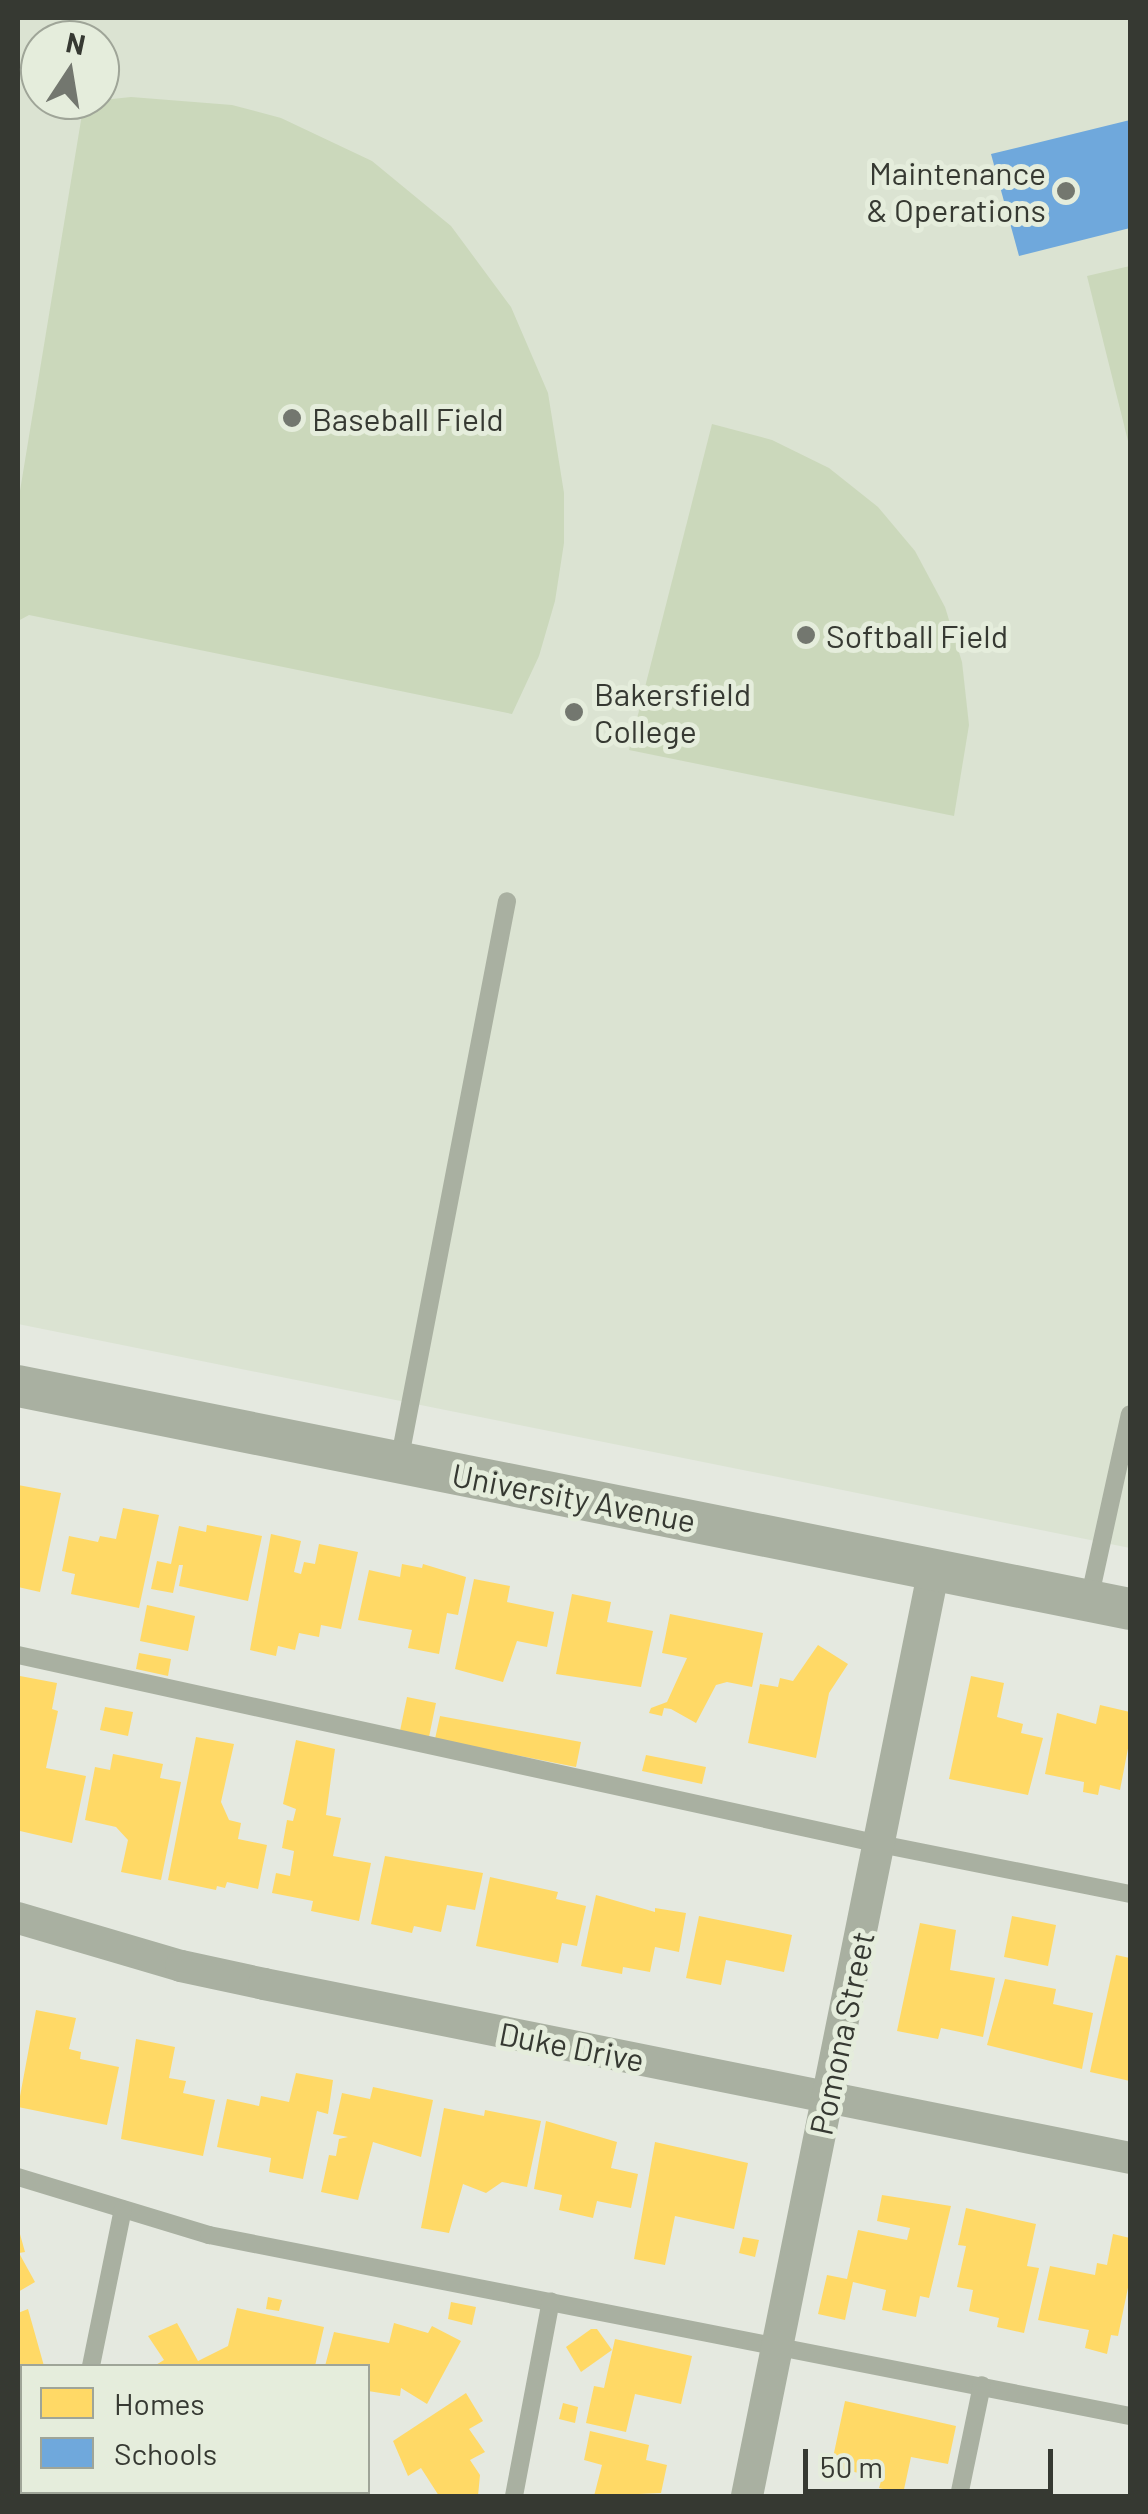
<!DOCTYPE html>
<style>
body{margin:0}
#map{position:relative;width:1148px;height:2514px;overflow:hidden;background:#e5e9e0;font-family:Barlow,sans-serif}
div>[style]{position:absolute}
.built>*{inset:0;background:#dbe3d2}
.green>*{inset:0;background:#cbd8bb}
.homes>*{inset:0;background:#ffd966}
.schools>*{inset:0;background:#6fa8dc}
.service>*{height:18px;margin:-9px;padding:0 9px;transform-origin:9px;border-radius:9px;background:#a9b0a1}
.minor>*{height:32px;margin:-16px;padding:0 16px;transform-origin:16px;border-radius:16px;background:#a9b0a1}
.tertiary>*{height:42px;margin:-21px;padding:0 21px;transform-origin:21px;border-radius:21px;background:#a9b0a1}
.dots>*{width:28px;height:28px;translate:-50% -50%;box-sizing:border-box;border:5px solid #e5eddc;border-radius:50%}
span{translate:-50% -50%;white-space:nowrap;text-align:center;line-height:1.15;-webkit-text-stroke:10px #e5eddc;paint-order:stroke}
.poi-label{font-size:32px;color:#363932}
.right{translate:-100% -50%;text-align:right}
.left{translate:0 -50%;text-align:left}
.street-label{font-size:32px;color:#363932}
.frame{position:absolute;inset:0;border:20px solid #363932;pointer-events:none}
.legend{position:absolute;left:20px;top:2364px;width:350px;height:130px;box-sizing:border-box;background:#e5eddc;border:2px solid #9fa598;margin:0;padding:12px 18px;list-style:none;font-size:30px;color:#363932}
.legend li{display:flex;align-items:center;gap:20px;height:50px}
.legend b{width:50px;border:2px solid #9fa598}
.north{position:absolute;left:20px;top:20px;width:100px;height:100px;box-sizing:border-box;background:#e5eddc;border:2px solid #9fa598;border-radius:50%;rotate:12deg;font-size:28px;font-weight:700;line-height:40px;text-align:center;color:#363932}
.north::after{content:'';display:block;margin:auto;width:35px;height:45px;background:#73776f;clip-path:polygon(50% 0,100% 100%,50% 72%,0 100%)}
.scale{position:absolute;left:803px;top:2449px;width:250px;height:45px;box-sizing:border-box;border:5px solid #363932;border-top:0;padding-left:12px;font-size:30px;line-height:35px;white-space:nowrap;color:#363932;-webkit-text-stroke:8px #e5eddc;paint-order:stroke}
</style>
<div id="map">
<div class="built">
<i style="clip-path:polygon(evenodd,18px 18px,1130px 18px,1130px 1548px,18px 1324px,18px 18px,40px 40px,100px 40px,100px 100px,40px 100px,40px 40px)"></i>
</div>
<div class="green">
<i style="clip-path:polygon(131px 97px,232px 105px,281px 118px,372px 161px,451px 226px,511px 307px,548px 393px,564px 493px,564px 543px,555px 601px,539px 656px,512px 714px,29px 615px,18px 621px,18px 503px,84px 102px)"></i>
<i style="clip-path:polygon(1130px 266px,1130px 449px,1087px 276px)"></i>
<i style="clip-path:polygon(712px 424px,772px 440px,829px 468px,878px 507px,915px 551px,945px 607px,962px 662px,969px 725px,954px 816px,629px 750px)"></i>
</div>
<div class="homes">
<i style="clip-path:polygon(18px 1485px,61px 1493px,40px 1592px,18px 1587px)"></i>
<i style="clip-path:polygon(123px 1508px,159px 1515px,139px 1608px,71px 1594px,75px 1574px,62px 1571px,69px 1536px,98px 1542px,100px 1536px,116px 1539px)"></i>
<i style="clip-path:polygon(207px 1525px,262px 1536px,248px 1601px,179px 1586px,183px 1565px,179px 1565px,173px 1593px,151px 1589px,157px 1561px,171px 1564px,179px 1526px,206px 1532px)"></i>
<i style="clip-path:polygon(271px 1534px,301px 1541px,294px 1572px,301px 1574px,304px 1562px,315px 1564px,319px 1544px,358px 1552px,341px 1629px,321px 1625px,319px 1637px,299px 1633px,295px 1650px,278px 1646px,276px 1656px,250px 1650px)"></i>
<i style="clip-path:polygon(402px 1564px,422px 1568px,423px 1564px,466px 1577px,458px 1615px,447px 1613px,439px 1654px,408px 1648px,412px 1630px,358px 1620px,369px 1570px,400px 1577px)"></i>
<i style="clip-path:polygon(474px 1579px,510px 1586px,507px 1602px,554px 1612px,547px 1647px,517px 1641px,503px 1682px,455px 1669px)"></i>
<i style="clip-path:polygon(572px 1594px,611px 1602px,607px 1622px,653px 1631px,641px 1687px,556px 1674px)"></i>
<i style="clip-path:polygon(147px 1605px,195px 1616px,188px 1651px,140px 1641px)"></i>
<i style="clip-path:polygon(670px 1614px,763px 1633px,752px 1687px,727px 1682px,716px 1685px,696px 1723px,671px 1709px,664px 1708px,662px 1716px,649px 1713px,651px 1708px,667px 1702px,687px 1658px,662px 1653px)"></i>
<i style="clip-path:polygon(818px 1645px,848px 1664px,829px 1693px,816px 1758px,748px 1743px,760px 1684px,778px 1687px,780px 1678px,793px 1681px)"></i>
<i style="clip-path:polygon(139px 1653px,171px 1659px,168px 1676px,136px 1669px)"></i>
<i style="clip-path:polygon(20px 1676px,57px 1683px,52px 1709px,58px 1711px,46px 1768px,86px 1776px,72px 1843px,20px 1831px)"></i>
<i style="clip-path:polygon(971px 1676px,1004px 1683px,997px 1717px,1023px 1724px,1021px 1733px,1043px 1738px,1028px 1795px,949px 1779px)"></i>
<i style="clip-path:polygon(407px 1697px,436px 1703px,429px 1737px,400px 1731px)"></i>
<i style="clip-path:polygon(1100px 1705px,1130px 1712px,1130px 1738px,1120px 1790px,1100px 1785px,1098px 1795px,1083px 1792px,1084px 1782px,1045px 1774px,1057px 1713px,1096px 1724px)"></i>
<i style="clip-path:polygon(105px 1707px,133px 1712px,128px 1736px,100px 1730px)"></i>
<i style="clip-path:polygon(440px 1716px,581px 1742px,576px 1767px,435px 1739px)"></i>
<i style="clip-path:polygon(196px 1737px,234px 1744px,221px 1802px,229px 1820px,241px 1823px,238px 1839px,267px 1845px,258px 1889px,227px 1882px,225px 1888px,217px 1886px,216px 1890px,168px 1880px)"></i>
<i style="clip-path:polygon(296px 1740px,335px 1749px,326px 1815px,341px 1818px,333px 1856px,371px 1863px,359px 1921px,311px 1911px,313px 1901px,272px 1893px,276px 1873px,290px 1876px,294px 1851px,282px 1848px,287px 1820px,293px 1821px,296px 1809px,283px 1804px)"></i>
<i style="clip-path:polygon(113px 1754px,163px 1764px,160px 1778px,181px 1782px,161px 1880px,121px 1872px,128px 1840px,116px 1827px,85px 1820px,95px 1767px,110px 1770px)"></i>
<i style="clip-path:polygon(646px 1755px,706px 1767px,702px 1784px,642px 1771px)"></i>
<i style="clip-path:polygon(385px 1856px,483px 1873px,475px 1910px,447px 1905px,441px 1932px,414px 1926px,412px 1933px,371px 1924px)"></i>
<i style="clip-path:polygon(490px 1877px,558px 1892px,556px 1899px,586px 1906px,577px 1946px,562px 1943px,558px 1963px,476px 1946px)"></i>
<i style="clip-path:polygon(596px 1895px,655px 1912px,655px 1908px,686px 1913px,679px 1952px,655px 1947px,650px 1972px,623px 1967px,622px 1974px,581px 1966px)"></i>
<i style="clip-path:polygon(699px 1916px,792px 1935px,784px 1972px,726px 1960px,721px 1985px,686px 1978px)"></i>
<i style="clip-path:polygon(1012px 1916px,1056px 1925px,1048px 1966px,1004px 1957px)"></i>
<i style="clip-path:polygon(920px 1923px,956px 1930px,950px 1970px,995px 1978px,983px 2037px,941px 2028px,938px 2039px,897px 2031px)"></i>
<i style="clip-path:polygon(1116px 1955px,1130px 1958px,1130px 2081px,1090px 2072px)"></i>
<i style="clip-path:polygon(1005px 1979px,1056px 1989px,1053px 2004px,1093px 2013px,1082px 2069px,987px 2045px)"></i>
<i style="clip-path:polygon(36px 2010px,76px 2018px,69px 2049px,81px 2052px,80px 2059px,119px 2067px,107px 2125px,18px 2107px)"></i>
<i style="clip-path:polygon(136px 2039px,175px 2047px,169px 2078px,186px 2081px,183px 2093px,215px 2100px,203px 2156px,121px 2139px)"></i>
<i style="clip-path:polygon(296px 2073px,333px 2080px,328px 2114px,317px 2111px,303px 2179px,269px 2172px,271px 2158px,217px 2147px,227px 2099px,259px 2106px,261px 2096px,289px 2102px)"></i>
<i style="clip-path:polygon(373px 2087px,433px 2100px,421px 2157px,373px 2142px,358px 2200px,321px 2192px,329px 2155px,336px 2156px,339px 2139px,348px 2137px,333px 2134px,342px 2093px,370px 2099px)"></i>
<i style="clip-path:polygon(444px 2108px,484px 2116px,485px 2110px,541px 2121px,527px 2187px,502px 2182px,486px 2193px,463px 2184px,449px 2233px,421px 2228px)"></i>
<i style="clip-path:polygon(546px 2121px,617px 2142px,611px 2168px,638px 2174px,631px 2208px,597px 2201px,593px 2218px,559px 2210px,562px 2195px,534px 2189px)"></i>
<i style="clip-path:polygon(655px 2142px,748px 2163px,734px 2229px,675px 2216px,665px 2265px,634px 2259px)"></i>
<i style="clip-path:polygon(882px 2195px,951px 2206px,929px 2298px,920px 2296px,916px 2317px,882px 2310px,886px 2290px,853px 2282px,845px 2320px,818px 2314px,827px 2275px,847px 2279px,858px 2230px,907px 2240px,910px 2228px,877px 2221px)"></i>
<i style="clip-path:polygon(966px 2208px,1036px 2224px,1027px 2266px,1039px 2268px,1024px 2333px,997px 2327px,999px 2318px,969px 2311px,973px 2290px,957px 2287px,966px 2246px,958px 2245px)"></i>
<i style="clip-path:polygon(18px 2227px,25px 2252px,19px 2253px,35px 2282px,18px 2292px)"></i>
<i style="clip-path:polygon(1113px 2234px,1130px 2238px,1130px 2278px,1118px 2336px,1111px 2335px,1107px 2354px,1085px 2348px,1089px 2330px,1038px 2320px,1050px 2266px,1095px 2275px,1097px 2263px,1107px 2265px)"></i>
<i style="clip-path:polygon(743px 2237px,759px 2240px,755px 2257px,739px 2253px)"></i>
<i style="clip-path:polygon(268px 2297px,282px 2300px,279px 2311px,266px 2309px)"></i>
<i style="clip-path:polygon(451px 2302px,476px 2307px,472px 2325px,448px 2319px)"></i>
<i style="clip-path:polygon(237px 2308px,324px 2327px,315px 2366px,154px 2366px,164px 2360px,148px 2336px,177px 2323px,198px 2361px,228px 2346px)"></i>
<i style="clip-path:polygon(28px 2309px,44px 2366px,22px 2366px,22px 2389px,18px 2390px,18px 2313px)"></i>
<i style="clip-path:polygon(394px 2323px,428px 2333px,432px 2326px,461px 2341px,427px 2404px,401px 2388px,400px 2396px,368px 2391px,368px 2366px,325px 2366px,334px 2332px,389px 2343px)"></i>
<i style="clip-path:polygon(591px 2329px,597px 2329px,612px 2350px,581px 2372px,566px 2347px)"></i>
<i style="clip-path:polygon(615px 2339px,692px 2356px,681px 2404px,635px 2394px,626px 2432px,586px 2423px,594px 2386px,604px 2388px)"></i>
<i style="clip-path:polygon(466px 2393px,483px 2421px,469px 2429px,485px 2452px,470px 2460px,480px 2475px,478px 2496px,439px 2496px,421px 2468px,408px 2476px,393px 2441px)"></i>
<i style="clip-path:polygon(845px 2401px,956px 2426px,948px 2464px,911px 2457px,903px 2494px,879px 2488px,882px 2478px,831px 2467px)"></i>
<i style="clip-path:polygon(563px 2403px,578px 2407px,575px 2423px,559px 2419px)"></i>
<i style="clip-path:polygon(590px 2431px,649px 2445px,646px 2460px,667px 2465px,661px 2493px,594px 2496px,602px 2465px,584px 2460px)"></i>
<i style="clip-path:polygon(98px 2492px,138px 2492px,137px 2496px,97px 2496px)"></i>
</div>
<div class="schools">
<i style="clip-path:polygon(1130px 120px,1130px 228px,1019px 256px,991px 154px)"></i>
</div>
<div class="service">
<i style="left:399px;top:1462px;width:571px;rotate:-79.1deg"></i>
<i style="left:1089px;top:1600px;width:190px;rotate:-77.6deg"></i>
<i style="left:18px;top:1655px;width:882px;rotate:12.37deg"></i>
<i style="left:880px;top:1844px;width:255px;rotate:11.3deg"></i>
<i style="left:18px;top:2177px;width:200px;rotate:16.9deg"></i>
<i style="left:209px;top:2235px;width:939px;rotate:11.12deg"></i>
<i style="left:91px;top:2366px;width:160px;rotate:-78.5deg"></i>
<i style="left:65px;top:2496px;width:4px;rotate:-76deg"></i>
<i style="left:514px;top:2496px;width:198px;rotate:-79.3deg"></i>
<i style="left:959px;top:2496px;width:113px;rotate:-78.3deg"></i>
</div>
<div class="minor">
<i style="left:18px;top:1918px;width:170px;rotate:16.4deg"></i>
<i style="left:181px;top:1966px;width:85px;rotate:12.2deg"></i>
<i style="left:264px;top:1984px;width:883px;rotate:11.36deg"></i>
<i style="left:747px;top:2496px;width:946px;rotate:-78.6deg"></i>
</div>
<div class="tertiary">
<i style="left:18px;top:1386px;width:1134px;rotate:11.34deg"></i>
</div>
<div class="dots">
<i style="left:1066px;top:191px;background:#73776f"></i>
<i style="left:292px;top:418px;background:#73776f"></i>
<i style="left:806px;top:635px;background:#73776f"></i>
<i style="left:574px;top:712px;background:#73776f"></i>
</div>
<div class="poi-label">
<span class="right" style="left:1046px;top:191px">Maintenance<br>&amp; Operations</span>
<span class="left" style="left:312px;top:418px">Baseball Field</span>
<span class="left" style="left:826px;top:635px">Softball Field</span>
<span class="left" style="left:594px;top:712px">Bakersfield<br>College</span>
</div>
<div class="street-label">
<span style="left:574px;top:1497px;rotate:11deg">University Avenue</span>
<span style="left:841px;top:2033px;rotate:-78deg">Pomona Street</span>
<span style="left:572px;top:2046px;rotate:11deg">Duke Drive</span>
</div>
<div class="frame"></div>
<ul class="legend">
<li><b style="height:28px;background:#ffd966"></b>Homes</li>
<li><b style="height:28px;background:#6fa8dc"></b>Schools</li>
</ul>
<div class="north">N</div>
<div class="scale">50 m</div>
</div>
